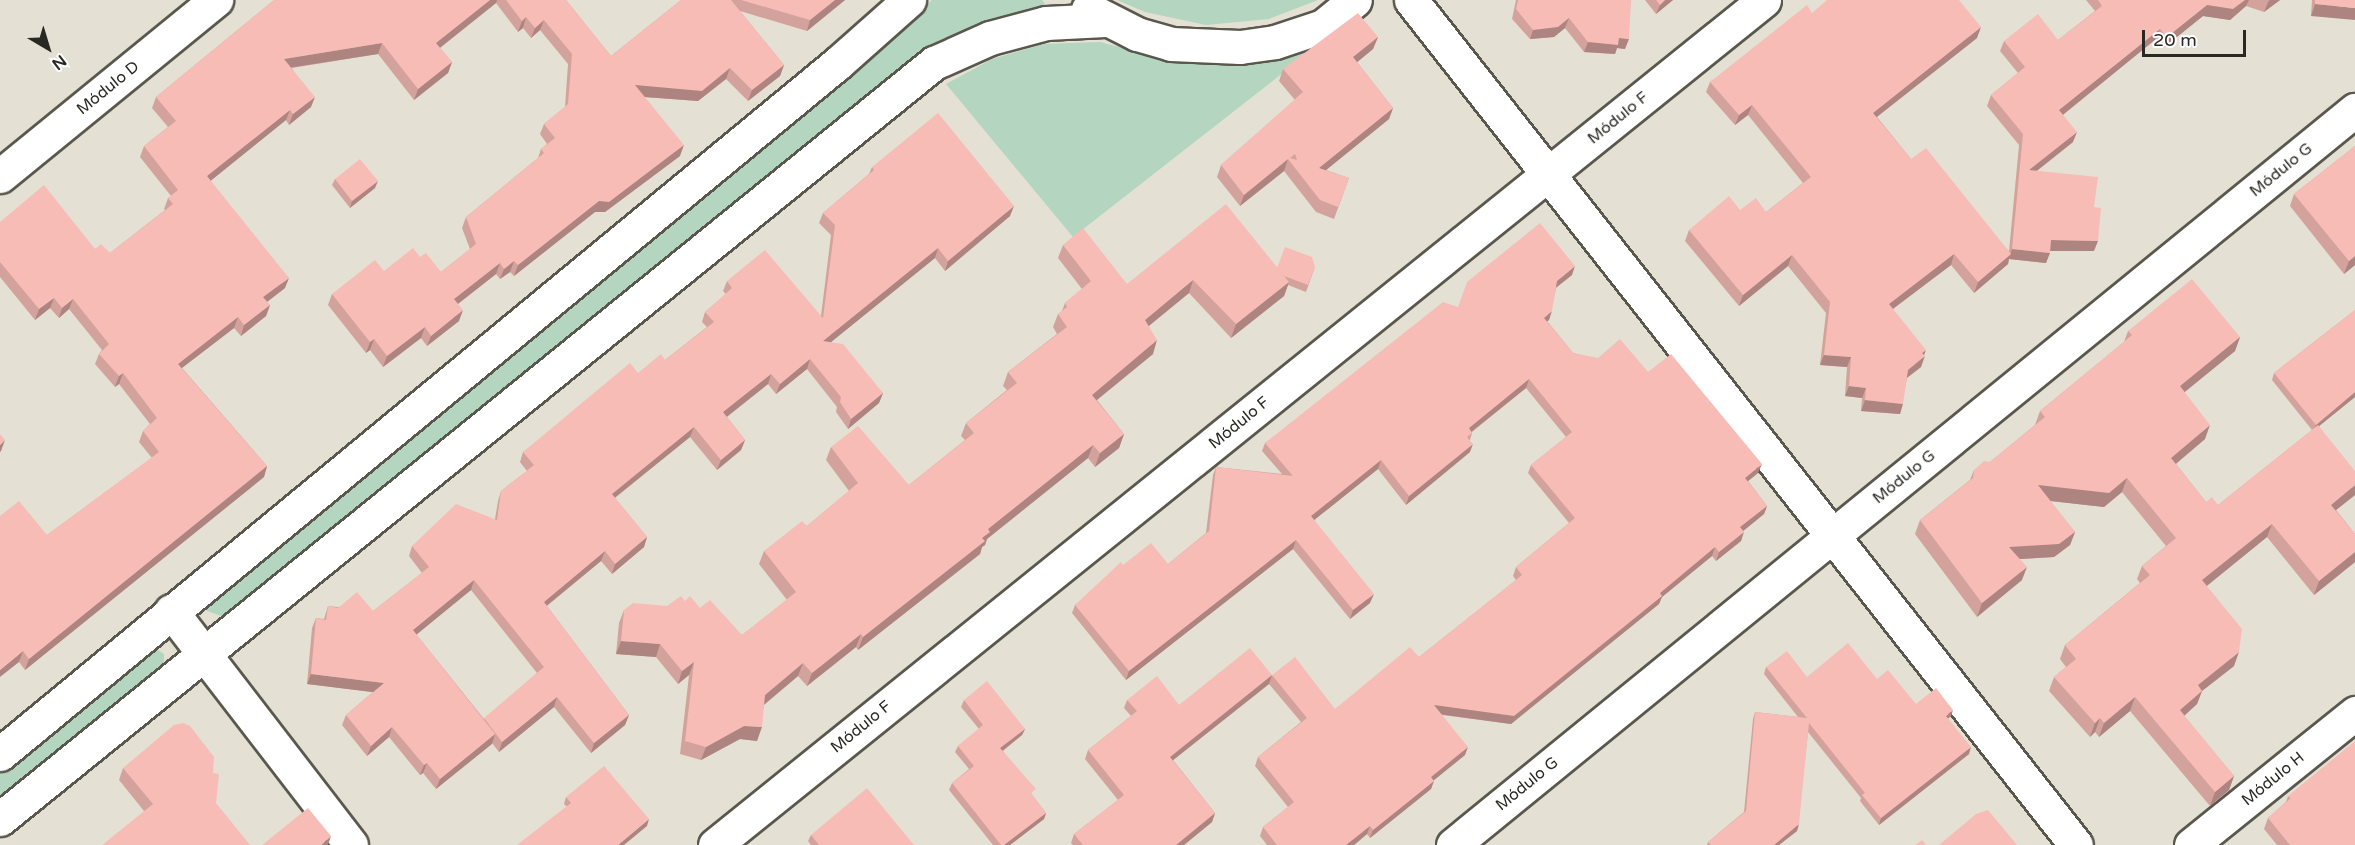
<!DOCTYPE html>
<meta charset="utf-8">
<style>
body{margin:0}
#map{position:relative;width:2355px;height:845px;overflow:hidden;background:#e4e1d4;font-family:"Varela Round",sans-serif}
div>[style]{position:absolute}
.green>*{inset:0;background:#b4d5bf}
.roads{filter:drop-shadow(2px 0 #5a584d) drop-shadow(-2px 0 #5a584d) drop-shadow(0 2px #5a584d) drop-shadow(0 -2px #5a584d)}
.street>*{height:33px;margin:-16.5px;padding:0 16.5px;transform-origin:16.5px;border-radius:16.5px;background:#fff}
.wall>*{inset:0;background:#d4a29d}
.shaded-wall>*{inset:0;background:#ad847f}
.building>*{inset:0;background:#f7bcb6}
span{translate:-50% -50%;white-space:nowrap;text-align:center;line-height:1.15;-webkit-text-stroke:4.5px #fff;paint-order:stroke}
.street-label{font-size:16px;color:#292823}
.north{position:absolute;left:18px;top:18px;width:60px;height:60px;-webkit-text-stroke:4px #fff;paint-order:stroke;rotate:142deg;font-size:16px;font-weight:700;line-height:24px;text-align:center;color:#292823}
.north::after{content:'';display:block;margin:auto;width:21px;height:27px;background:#292823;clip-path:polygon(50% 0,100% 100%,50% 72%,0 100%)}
.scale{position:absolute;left:2142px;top:30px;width:104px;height:27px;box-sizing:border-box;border:3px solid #292823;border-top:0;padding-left:8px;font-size:18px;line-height:21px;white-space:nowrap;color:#292823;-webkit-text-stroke:4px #fff;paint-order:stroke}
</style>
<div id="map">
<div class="green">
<i style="clip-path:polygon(932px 0,1042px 0,1046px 5px,977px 23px,919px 56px,224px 617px,207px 611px,204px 605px)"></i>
<i style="clip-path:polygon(1117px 0,1318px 0,1269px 19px,1206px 25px,1145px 12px)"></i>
<i style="clip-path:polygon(1325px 40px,1073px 237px,946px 84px,992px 59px,1044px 44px,1100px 42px,1162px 58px)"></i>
<i style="clip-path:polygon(152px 646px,164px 654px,164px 669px,0 805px,0 768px)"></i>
</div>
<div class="roads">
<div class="street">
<i style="left:1411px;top:0;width:1075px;rotate:51.8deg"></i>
<i style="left:1088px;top:9px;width:55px;rotate:27deg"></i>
<i style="left:1137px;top:34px;width:35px;rotate:16deg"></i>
<i style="left:1171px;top:44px;width:69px;rotate:2.5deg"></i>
<i style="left:1240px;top:47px;width:35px;rotate:-8deg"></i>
<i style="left:1275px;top:42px;width:51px;rotate:-18.4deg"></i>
<i style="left:1323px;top:26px;width:41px;rotate:-39.1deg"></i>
<i style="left:0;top:176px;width:279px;rotate:-39.2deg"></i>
<i style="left:171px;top:611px;width:295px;rotate:52.4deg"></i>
<i style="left:0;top:754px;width:1086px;rotate:-39.51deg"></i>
<i style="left:838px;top:63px;width:95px;rotate:-41.6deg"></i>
<i style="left:0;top:819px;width:1202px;rotate:-38.99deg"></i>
<i style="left:934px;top:63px;width:61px;rotate:-24.1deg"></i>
<i style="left:990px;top:38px;width:58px;rotate:-15deg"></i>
<i style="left:1046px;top:23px;width:59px;rotate:-2.9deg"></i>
<i style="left:715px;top:845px;width:1347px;rotate:-38.85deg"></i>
<i style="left:1453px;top:845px;width:1164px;rotate:-39.18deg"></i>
<i style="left:2191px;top:845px;width:211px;rotate:-38.8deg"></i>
</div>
</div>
<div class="wall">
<i style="clip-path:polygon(274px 0,566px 0,611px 56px,681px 0,845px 0,807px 31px,740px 11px,784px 65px,780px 76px,748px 101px,726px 79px,698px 101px,644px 97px,680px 156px,605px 212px,595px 212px,514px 276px,510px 272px,500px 279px,496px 274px,458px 304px,459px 321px,427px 346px,421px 338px,383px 367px,370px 350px,366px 353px,328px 305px,332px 294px,384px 271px,420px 257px,441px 272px,470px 249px,462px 228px,466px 217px,538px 158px,541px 149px,547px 144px,540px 134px,544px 124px,565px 107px,568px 64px,540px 30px,531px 38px,523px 28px,518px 32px,496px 3px,440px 48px,452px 62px,448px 73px,414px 100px,378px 54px,292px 68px,311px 107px,289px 125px,286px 120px,210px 181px,285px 288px,267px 302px,270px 305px,266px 316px,241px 336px,234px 328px,182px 368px,267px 466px,264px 477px,25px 670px,19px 662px,47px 535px,152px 458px,139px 442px,143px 431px,150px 424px,119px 384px,115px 387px,95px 364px,99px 354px,102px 350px,69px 309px,59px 318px,50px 308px,35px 320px,0 277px,0 222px,110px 253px,165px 210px,164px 209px,168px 198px,171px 196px,140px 157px,144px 146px,168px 127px,152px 108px,156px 97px)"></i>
<i style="clip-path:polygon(1516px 0,1631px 0,1625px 49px,1617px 48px,1615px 54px,1584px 52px,1565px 28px,1554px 37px,1530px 39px,1512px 19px)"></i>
<i style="clip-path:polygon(1645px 0,1673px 0,1656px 14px)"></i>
<i style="clip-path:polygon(2086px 0,2280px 0,2264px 12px,2246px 6px,2230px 20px,2203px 16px,2163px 48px,2156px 39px,2063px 115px,2073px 142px,2037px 171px,2094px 207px,2094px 251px,2050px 251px,2046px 263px,2009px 259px,2008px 264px,1974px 293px,1951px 265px,1892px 309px,1924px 355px,1921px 367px,1907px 378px,1900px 414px,1861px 411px,1862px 398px,1845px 396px,1847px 367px,1820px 365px,1826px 313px,1788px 266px,1739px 306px,1685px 241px,1689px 230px,1740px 210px,1766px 212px,1803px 183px,1748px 115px,1735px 125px,1706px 92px,1710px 82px,1812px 13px,1977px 38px,1877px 117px,1911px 159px,2009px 251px,2019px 145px,1987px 106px,1991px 95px,2018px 73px,2000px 51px,2004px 41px,2058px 40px,2095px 11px)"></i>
<i style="clip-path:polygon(2312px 0,2355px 0,2311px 16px)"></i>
<i style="clip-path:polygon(1378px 37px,1373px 49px,1357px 62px,1393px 108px,1389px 119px,1326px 170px,1349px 178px,1334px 219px,1316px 212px,1284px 171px,1240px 206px,1217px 177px,1221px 165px,1295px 100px,1279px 81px,1283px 69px)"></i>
<i style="clip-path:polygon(2355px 146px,2355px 265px,2344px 274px,2290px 206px,2294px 194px)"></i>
<i style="clip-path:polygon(evenodd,872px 167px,1010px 216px,945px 271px,935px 258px,831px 342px,883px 393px,879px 403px,848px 429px,836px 412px,837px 407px,807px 369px,776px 394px,768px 384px,727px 417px,745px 440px,741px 450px,717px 470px,690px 437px,615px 498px,647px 537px,644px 547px,612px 574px,601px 561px,547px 606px,629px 715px,625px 725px,591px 753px,554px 707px,499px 752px,492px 743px,436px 789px,423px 773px,420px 775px,389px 737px,367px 756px,342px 725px,346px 715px,373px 692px,307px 684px,312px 628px,316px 618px,324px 619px,328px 606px,373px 611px,422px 573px,409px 556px,412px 546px,495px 519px,498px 501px,501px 491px,527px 471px,520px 462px,523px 452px,638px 373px,665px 360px,707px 327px,702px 322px,705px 312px,726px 294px,723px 291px,727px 281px,821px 316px,831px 235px,819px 223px,823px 213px,869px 174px,872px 167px,471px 590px,537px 673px,484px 719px,416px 634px,471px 590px)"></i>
<i style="clip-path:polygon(335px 179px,375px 188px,350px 208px,332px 185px)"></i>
<i style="clip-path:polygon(1063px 245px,1127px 284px,1277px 268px,1315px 267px,1306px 292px,1288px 285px,1284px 296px,1231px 338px,1189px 293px,1149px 326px,1153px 354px,1097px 400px,1124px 434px,1119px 448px,1095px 467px,1088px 458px,987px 539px,985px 545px,982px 547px,980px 554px,858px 650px,856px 647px,807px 686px,798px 676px,764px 705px,757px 741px,740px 739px,701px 760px,680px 754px,689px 675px,678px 684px,656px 657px,616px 654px,619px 623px,624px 610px,667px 606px,685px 601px,700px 608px,742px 635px,787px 600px,759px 564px,764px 551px,807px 526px,849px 491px,826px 460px,831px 447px,909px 485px,965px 440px,961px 436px,966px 423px,1007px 390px,1003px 386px,1008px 372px,1057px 334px,1053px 327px,1058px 314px,1062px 311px,1065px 303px,1082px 289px,1058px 258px)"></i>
<i style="clip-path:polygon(1572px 275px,1556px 288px,1549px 320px,1547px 321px,1573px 353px,1648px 372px,1758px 473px,1748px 481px,1767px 506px,1764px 514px,1743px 531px,1741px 541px,1716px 561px,1712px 556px,1662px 597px,1659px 604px,1511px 724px,1442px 715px,1465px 755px,1434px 780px,1431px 789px,1370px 838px,1367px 834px,1354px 845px,1267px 845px,1260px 836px,1263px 827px,1288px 807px,1255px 766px,1258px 757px,1301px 722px,1269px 684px,1173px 760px,1215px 813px,1212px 822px,1184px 845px,1073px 845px,1071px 843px,1074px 834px,1118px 800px,1085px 759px,1088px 750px,1131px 716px,1124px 708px,1127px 700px,1179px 705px,1272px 675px,1335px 709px,1419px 657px,1516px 580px,1513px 576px,1516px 567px,1569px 523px,1528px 473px,1531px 465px,1566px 437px,1526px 388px,1472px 432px,1472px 433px,1470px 440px,1470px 452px,1406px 505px,1378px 469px,1314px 520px,1370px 603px,1350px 619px,1293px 549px,1126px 680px,1072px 613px,1075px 605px,1123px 565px,1168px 564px,1206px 533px,1213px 475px,1216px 467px,1282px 474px,1262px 451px,1265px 443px,1458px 307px)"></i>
<i style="clip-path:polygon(2355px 310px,2355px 397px,2319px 426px,2355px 495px,2336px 510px,2355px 534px,2355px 562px,2314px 595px,2267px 537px,2206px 586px,2234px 666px,2202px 691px,2197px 704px,2184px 716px,2234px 776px,2229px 790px,2210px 806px,2130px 711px,2099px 737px,2095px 732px,2090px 737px,2049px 691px,2054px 677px,2066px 667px,2060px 659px,2065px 645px,2140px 583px,2137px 579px,2142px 566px,2166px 546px,2122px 492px,2104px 507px,2050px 501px,2075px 532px,2070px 545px,2054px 557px,2020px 559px,2022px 580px,1977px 617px,1915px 534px,1920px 520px,1970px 480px,1974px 470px,1990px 462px,2035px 425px,2040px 411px,2124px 342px,2128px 331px,2240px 337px,2235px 351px,2184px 392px,2205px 439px,2176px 464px,2206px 502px,2218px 505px,2312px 430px,2272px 380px,2274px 373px)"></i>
<i style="clip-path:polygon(1766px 667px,1807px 677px,1877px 679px,1916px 704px,1951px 716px,1948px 719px,1969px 754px,1879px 825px,1860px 801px,1861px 798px,1808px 732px,1797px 831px,1779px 845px,1707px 845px,1708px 842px,1744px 812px,1753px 719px,1755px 712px,1798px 717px,1764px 674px)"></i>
<i style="clip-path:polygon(964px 700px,1025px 729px,1022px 735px,1003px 751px,1033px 796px,1046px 813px,1044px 819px,1010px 845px,993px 845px,949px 790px,952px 783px,969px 769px,955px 752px,958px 746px,979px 729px,961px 707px)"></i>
<i style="clip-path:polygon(123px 768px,213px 773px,216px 803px,144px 811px,119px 780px)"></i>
<i style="clip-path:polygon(2288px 796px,2355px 845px,2277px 845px,2264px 829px,2268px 818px,2286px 802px)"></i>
<i style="clip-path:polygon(566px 797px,647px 826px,566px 806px,564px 804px)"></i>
<i style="clip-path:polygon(811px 835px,914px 845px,811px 845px,808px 841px)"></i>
</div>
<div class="shaded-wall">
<i style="clip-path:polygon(490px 0,497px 0,496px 3px,432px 54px,436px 43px)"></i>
<i style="clip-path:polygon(835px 0,845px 0,807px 31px,810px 20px)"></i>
<i style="clip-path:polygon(1665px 0,1673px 0,1656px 14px,1660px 5px)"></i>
<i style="clip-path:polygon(2245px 0,2249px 0,2246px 6px,2230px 20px,2203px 16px,2163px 48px,2167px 37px,2207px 5px)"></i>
<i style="clip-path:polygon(2270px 0,2280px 0,2264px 12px,2268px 2px)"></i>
<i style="clip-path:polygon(2315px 4px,2355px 8px,2355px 20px,2311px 16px)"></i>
<i style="clip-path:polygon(526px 17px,523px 28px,518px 32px,522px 21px)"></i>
<i style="clip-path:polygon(1569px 18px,1565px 28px,1554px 37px,1530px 39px,1533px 30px)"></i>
<i style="clip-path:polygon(544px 20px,540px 30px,531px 38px,535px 28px)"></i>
<i style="clip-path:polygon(1981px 27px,1977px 38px,1869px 123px,1873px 113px)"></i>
<i style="clip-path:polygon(2160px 29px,2156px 39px,2055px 121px,2059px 110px)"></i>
<i style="clip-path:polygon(1378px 37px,1373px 49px,1349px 69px,1353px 57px)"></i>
<i style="clip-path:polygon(1619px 38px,1629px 39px,1625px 49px,1617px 48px,1615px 54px,1584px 52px,1588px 42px)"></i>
<i style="clip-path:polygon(382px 43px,378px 54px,281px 69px,284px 59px)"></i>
<i style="clip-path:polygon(452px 62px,448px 73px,414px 100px,418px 89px)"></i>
<i style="clip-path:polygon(784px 65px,780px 76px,748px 101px,752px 90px)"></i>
<i style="clip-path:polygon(730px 68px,726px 79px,698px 101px,631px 96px,635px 85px)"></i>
<i style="clip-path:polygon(315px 97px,311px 107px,289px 125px,293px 114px)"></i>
<i style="clip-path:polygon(1752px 105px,1748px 115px,1735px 125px,1739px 115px)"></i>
<i style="clip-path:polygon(1393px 108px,1389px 119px,1315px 179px,1319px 168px)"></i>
<i style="clip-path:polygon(290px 110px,286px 120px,203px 187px,207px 176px)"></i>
<i style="clip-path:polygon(2077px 132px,2073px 142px,2025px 180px,2029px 170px)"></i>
<i style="clip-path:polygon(684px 145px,680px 156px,605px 212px,595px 212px,514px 276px,518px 265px,599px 201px)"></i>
<i style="clip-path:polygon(1288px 159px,1284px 171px,1240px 206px,1244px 195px)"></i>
<i style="clip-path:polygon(378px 181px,375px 188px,350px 208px,352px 201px)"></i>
<i style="clip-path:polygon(1014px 206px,1010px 216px,945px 271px,948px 261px)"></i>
<i style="clip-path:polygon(2051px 240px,2098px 241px,2094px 251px,2047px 251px)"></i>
<i style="clip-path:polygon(938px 248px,935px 258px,820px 351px,823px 341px)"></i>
<i style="clip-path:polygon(2012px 249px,2050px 253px,2046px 263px,2009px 259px,2008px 264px,1974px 293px,1978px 282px,2010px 255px)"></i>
<i style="clip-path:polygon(1954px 254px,1951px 265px,1885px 315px,1889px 304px)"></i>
<i style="clip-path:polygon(1792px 255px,1788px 266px,1739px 306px,1743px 295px)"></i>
<i style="clip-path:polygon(2355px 256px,2355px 265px,2344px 274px,2349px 261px)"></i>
<i style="clip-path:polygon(514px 261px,510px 272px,500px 279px,504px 269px)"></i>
<i style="clip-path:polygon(500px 263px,496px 274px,450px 310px,454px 299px)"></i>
<i style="clip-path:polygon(1575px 266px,1572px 275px,1554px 289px,1557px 281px)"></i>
<i style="clip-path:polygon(289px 278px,285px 288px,259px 308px,263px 297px)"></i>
<i style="clip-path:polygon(1193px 280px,1189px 293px,1140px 333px,1145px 320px)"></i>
<i style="clip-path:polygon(1289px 282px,1284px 296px,1231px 338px,1236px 324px)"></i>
<i style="clip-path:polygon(54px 298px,50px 308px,35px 320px,39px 309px)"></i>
<i style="clip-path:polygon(73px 299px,69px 309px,59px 318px,62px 308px)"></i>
<i style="clip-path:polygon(270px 305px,266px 316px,241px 336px,244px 325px)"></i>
<i style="clip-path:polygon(463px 310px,459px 321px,427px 346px,431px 336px)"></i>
<i style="clip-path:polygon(1552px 311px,1549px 320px,1541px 326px,1544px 318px)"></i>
<i style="clip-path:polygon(238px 317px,234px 328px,174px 374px,178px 364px)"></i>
<i style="clip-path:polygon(425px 327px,421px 338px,383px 367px,387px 356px)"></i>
<i style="clip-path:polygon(2240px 337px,2235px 351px,2175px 400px,2180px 386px)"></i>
<i style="clip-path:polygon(374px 339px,370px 350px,366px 353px,370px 342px)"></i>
<i style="clip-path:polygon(1157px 340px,1153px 354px,1087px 408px,1092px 395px)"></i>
<i style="clip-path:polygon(1926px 350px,1923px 358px,1925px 356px,1921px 367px,1904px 380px,1908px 370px,1922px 353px)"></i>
<i style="clip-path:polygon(1824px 355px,1851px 357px,1847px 367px,1820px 365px)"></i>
<i style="clip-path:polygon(810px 359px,807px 369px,776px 394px,780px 384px)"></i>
<i style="clip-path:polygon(123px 373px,119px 384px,115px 387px,119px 376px)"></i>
<i style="clip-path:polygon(771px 374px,768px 384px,720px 422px,723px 412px)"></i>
<i style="clip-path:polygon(1529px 379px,1526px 388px,1466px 436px,1469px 428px)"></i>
<i style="clip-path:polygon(1849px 386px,1866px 388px,1862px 398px,1845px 396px)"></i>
<i style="clip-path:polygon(2355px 392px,2355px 397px,2313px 431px,2316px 425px)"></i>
<i style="clip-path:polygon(883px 393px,879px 403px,848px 429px,851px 419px)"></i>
<i style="clip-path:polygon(1865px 400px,1903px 404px,1900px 414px,1861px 411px)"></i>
<i style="clip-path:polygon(2210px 425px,2205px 439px,2166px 472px,2171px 458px)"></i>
<i style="clip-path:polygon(694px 427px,690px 437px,608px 503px,612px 494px)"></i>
<i style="clip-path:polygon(1124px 434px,1119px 448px,1095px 467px,1100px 453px)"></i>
<i style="clip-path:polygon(5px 440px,1px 451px,0 452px,0 445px)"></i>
<i style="clip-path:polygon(745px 440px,741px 450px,717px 470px,721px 460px)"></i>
<i style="clip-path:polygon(1473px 444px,1470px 452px,1406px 505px,1409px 496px)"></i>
<i style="clip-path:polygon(1093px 445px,1088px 458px,987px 539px,985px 545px,982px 547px,980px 554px,858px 650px,863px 637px,982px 538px,988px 529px)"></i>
<i style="clip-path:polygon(1381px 460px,1378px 469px,1308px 525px,1311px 516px)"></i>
<i style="clip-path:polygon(1762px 464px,1758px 473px,1742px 486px,1745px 478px)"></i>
<i style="clip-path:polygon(267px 466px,264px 477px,25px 670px,29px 659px)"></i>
<i style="clip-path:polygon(2127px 478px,2122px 492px,2104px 507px,2033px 499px,2038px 485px)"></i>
<i style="clip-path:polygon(2355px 485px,2355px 495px,2326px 518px,2331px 505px)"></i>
<i style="clip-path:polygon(1767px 506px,1764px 514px,1737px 536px,1740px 527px)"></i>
<i style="clip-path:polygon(2272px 524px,2267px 537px,2197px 594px,2202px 580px)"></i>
<i style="clip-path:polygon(1744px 532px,1741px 541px,1716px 561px,1719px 552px)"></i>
<i style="clip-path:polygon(2075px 532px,2070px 545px,2054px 557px,2004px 560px,2009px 547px)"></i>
<i style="clip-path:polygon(647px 537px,644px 547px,612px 574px,615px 564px)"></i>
<i style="clip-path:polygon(1296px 540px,1293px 549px,1126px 680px,1129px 671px)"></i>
<i style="clip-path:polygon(1715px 547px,1712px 556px,1662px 597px,1659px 604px,1511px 724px,1431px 713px,1434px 705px,1660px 593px)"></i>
<i style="clip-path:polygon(605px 551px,601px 561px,540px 611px,544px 602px)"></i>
<i style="clip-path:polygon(2355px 552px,2355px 562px,2314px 595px,2319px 581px)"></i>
<i style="clip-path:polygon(2027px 567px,2022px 580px,1977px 617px,1982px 603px)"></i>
<i style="clip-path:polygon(474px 580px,471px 590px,410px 640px,413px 630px)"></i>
<i style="clip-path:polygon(1374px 594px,1370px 603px,1350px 619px,1353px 610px)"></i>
<i style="clip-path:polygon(861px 634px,856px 647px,807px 686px,812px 673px)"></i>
<i style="clip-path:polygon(621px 641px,660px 644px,656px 657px,616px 654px)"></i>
<i style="clip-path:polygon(23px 651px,19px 662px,0 677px,0 670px)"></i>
<i style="clip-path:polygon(2239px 652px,2234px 666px,2202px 691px,2197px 704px,2175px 724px,2180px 710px,2198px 685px)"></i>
<i style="clip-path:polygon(694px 662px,689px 675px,678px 684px,682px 671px)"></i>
<i style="clip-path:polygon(803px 663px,798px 676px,760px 708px,765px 695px)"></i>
<i style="clip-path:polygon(311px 674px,384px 683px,380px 693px,307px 684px)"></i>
<i style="clip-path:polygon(1272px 675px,1269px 684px,1167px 765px,1170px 757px)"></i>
<i style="clip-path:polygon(557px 697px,554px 707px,499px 752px,502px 742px)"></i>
<i style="clip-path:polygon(2135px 697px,2130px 711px,2099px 737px,2104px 723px)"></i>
<i style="clip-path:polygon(1953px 710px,1951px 716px,1943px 722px,1946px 716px)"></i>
<i style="clip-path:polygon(629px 715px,625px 725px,591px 753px,594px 743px)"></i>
<i style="clip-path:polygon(2100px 718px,2095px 732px,2090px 737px,2095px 723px)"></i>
<i style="clip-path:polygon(744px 726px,762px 727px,757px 741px,740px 739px,701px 760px,706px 747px)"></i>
<i style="clip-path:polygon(392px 727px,389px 737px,367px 756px,371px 746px)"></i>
<i style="clip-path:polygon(1025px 729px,1022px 735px,998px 754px,1000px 748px)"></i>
<i style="clip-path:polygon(495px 734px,492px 744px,436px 789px,440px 779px)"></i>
<i style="clip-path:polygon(1468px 747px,1465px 755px,1428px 785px,1431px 777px)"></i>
<i style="clip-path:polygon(1971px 747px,1969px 754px,1879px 825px,1881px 818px)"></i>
<i style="clip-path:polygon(427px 763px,423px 773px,420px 775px,424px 765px)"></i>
<i style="clip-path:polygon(2234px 776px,2229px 790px,2210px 806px,2215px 792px)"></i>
<i style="clip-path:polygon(1434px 781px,1431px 789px,1370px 838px,1373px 830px)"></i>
<i style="clip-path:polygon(1046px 813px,1044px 819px,1010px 845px,1004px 845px)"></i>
<i style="clip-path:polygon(1215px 813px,1212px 822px,1184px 845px,1176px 845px)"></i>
<i style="clip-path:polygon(649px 819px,647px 826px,624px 845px,618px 845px)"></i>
<i style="clip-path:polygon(1799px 824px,1797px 831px,1779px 845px,1774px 845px)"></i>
<i style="clip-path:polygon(1370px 826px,1367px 834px,1354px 845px,1346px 845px)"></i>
<i style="clip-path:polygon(331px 836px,328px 845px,321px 845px)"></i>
</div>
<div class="building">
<i style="clip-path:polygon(274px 0,490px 0,436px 43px,452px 62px,418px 89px,382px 43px,284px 59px,315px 97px,293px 114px,290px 110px,207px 176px,289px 278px,263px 297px,270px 305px,244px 325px,238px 317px,178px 364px,267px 466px,29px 659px,23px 651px,0 670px,0 516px,19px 501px,47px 535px,159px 452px,143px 431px,157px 418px,123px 373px,119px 376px,99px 354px,109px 344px,73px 299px,62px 308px,54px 298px,39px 309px,0 262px,0 222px,44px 185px,95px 249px,101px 244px,110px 253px,173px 204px,168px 198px,178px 190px,144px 146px,176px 121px,156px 97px)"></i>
<i style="clip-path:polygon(506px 0,566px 0,611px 56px,681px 0,731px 0,784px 65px,752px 90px,730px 68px,702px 91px,635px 85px,684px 145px,609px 202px,599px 201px,518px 265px,514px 261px,504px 269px,500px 263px,454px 299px,463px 310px,431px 336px,425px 327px,387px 356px,374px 339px,370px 342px,332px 294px,375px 260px,384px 271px,413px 248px,420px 257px,426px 253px,441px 272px,476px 244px,466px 217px,544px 153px,541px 149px,555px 138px,544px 124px,568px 104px,572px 54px,544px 20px,535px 28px,526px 17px,522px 21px)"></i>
<i style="clip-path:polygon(741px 0,835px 0,810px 20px)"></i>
<i style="clip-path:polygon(1518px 0,1631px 0,1629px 39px,1619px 38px,1618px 45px,1588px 42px,1569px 18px,1558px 27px,1533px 30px,1516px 9px)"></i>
<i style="clip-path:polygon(1656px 0,1665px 0,1660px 5px)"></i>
<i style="clip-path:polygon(1827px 0,1959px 0,1981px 27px,1873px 113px,1911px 159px,1926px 148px,2011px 254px,1978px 282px,1954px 254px,1889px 304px,1926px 350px,1922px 353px,1925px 356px,1908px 370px,1903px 404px,1865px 400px,1866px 388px,1849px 386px,1851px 357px,1824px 355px,1830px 302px,1792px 255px,1743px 295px,1689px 230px,1729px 196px,1740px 210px,1756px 198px,1766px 212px,1811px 177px,1752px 105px,1739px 115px,1710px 82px,1807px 5px,1812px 13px)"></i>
<i style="clip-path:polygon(2098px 0,2245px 0,2233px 9px,2207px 5px,2167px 37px,2160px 29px,2059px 110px,2077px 132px,2029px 170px,2098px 177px,2094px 207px,2101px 208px,2098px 241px,2051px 240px,2050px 253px,2012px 249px,2023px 134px,1991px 95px,2025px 67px,2004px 41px,2038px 14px,2058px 40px,2102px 6px)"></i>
<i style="clip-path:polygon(2315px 0,2355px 0,2355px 8px,2315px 4px)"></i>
<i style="clip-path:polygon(evenodd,1358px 13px,1378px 37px,1353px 57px,1393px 108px,1319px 168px,1349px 178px,1338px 207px,1320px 200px,1288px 159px,1244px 195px,1221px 165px,1303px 92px,1283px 69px,1358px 13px,1295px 154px,1297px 160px,1290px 158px,1295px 154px)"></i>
<i style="clip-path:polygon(938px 113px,1014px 206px,948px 261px,938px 248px,823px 341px,843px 344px,883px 393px,851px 419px,840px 402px,841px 397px,810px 359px,780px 384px,771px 374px,723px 412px,745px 440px,721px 460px,694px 427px,612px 494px,647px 537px,615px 564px,605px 551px,544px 602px,629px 715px,594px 743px,557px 697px,502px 742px,484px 718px,544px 667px,474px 580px,413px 630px,495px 734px,440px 779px,427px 763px,424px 765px,392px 727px,371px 746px,346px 715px,384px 683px,311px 674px,316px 618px,326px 620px,328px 606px,338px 608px,357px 592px,373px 611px,429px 567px,412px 546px,456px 504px,497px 520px,501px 491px,534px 465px,523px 452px,630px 363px,638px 373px,661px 354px,665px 360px,714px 322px,705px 312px,732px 288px,727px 281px,765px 250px,823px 318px,835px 225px,823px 213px,874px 170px,872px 167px)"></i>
<i style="clip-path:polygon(2355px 146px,2355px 256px,2349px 261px,2294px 194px)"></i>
<i style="clip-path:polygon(360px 159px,378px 181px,352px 201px,335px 179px)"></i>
<i style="clip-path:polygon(1226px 204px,1289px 282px,1236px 324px,1193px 280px,1145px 320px,1157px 340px,1092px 395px,1124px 434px,1100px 453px,1093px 445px,988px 529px,990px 532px,982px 538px,985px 541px,863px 637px,861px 634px,812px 673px,803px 663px,765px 695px,762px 727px,744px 726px,706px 747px,685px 741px,694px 662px,682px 671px,660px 644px,621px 641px,624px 610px,633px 603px,667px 606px,681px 596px,685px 601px,690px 596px,700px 608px,710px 600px,742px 635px,796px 592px,764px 551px,802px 521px,807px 526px,858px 483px,831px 447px,858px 426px,909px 485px,974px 433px,966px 423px,1017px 383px,1008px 372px,1067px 327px,1058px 314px,1067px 307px,1065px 303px,1091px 281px,1063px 245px,1083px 228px,1127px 284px)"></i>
<i style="clip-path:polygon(1540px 223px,1575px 266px,1557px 281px,1552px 311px,1544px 318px,1573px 353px,1598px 358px,1620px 339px,1648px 372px,1671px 354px,1762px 464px,1745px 478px,1767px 506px,1740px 527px,1744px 532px,1719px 552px,1715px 547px,1660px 593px,1662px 596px,1514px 716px,1434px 705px,1468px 747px,1431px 777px,1434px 781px,1373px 830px,1370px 826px,1346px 845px,1277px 845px,1263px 827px,1294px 802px,1258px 757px,1307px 718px,1272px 675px,1170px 757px,1215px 813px,1176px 845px,1083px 845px,1074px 834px,1124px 795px,1088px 750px,1137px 711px,1127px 700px,1157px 676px,1179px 705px,1250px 648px,1272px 675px,1295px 657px,1335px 709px,1410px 647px,1419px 657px,1522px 575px,1516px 567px,1575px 518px,1531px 465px,1572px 432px,1529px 379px,1469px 428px,1472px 433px,1467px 437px,1473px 444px,1409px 496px,1381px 460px,1311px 516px,1374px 594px,1353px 610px,1296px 540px,1129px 671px,1075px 605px,1121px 562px,1123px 565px,1151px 543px,1168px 564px,1209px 531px,1216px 467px,1293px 476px,1265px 443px,1443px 302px,1458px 307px,1467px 282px)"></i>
<i style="clip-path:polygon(1285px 247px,1312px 257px,1315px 267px,1308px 285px,1284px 276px,1277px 268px)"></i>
<i style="clip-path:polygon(2192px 279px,2240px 337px,2180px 386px,2210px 425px,2171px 458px,2206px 502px,2212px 497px,2218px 505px,2318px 425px,2355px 471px,2355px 485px,2331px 505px,2355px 534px,2355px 552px,2319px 581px,2272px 524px,2202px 580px,2242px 629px,2239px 652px,2198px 685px,2202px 691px,2180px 710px,2234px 776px,2215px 792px,2135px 697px,2104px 723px,2100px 718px,2095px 723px,2054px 677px,2076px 659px,2065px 645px,2150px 575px,2142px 566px,2176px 538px,2127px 478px,2109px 493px,2038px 485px,2075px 532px,2059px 544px,2009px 547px,2027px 567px,1982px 603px,1920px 520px,1973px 478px,1974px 470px,1984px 461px,1990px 462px,2045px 417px,2040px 411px,2132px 335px,2128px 331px)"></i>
<i style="clip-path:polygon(2355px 310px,2355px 392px,2316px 425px,2274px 373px)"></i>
<i style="clip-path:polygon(0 434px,5px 440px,0 445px)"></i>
<i style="clip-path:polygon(1848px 643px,1877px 679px,1888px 670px,1916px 704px,1936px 688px,1953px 710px,1946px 716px,1971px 747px,1881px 818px,1862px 795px,1865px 793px,1809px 723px,1799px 824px,1774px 845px,1711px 845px,1708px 842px,1746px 811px,1755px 712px,1807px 718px,1766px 667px,1787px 651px,1807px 677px)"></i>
<i style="clip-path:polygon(987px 681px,1025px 729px,1000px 748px,1036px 789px,1031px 793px,1046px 813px,1004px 845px,1001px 845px,952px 783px,974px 766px,958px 746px,983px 725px,964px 700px)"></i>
<i style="clip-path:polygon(183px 723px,190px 726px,214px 757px,213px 773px,219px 774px,216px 803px,250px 845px,102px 845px,153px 804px,123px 768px,174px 725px)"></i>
<i style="clip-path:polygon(2355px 741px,2355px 845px,2290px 845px,2268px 818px,2291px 798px,2288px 796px)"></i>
<i style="clip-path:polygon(604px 766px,649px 819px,618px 845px,517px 845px,571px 803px,566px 797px)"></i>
<i style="clip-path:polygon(867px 788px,914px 845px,819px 845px,811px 835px)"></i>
<i style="clip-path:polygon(308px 808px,331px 836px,321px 845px,262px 845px)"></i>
<i style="clip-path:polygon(1988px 810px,2017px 845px,1939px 845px,1976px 814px)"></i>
<i style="clip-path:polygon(1922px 840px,1926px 845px,1915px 845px)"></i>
</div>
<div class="street-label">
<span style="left:108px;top:88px;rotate:-39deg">Módulo D</span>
<span style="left:1618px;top:118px;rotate:-39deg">Módulo F</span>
<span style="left:2281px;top:170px;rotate:-39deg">Módulo G</span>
<span style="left:1239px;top:423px;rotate:-39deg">Módulo F</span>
<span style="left:1904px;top:477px;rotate:-39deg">Módulo G</span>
<span style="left:861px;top:727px;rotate:-39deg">Módulo F</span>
<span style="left:2273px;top:779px;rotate:-39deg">Módulo H</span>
<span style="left:1527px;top:784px;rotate:-39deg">Módulo G</span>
</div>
<div class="north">N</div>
<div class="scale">20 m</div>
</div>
